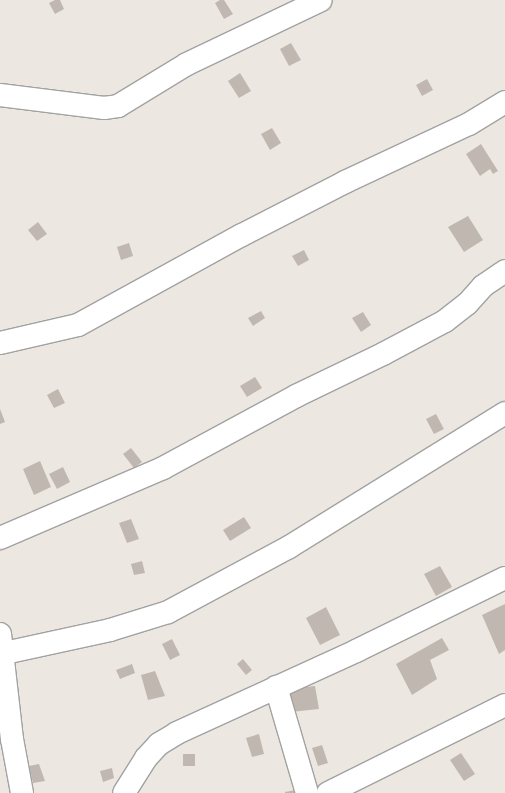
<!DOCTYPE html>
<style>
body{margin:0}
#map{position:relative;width:505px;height:793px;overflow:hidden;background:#ece8e1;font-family:Manrope,sans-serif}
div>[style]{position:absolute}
.building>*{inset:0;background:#c0b7b1}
.roads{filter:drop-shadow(1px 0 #a2a2a2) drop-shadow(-1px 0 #a2a2a2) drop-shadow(0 1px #a2a2a2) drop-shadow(0 -1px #a2a2a2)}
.minor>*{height:22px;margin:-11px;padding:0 11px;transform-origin:11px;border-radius:11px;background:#fff}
span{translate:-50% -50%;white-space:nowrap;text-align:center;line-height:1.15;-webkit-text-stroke:3px #fff;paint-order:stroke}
</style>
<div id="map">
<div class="building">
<i style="clip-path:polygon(55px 0,60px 0,64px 9px,55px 14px,49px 3px)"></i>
<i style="clip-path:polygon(220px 0,224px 0,233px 14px,224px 19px,215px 3px)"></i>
<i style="clip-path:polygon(291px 43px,301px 60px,289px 66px,280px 49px)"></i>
<i style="clip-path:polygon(240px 73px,251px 91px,239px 98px,228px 81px)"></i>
<i style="clip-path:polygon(427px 79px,433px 90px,422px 96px,416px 85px)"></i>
<i style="clip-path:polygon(272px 128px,281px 143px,270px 150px,261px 134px)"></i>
<i style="clip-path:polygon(481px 144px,498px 171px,493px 174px,490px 169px,480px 176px,466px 154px)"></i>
<i style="clip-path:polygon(468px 216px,483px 240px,464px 252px,448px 227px)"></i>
<i style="clip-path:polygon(38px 222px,47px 234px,37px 241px,28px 230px)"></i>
<i style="clip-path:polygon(129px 243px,133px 256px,121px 260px,117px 247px)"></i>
<i style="clip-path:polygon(304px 250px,309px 260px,298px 266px,292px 256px)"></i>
<i style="clip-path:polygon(261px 311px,265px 318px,253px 326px,248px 318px)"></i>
<i style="clip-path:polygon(363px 312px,371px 325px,361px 332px,352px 318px)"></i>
<i style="clip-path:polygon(255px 377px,262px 388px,247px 397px,240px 386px)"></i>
<i style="clip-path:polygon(58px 389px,65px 403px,54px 408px,47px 395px)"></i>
<i style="clip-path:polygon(0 409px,5px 422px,0 424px)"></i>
<i style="clip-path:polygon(436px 414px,444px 429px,434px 434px,426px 419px)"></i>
<i style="clip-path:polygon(131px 448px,142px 462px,134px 468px,123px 454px)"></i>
<i style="clip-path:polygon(40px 461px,51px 487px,34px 495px,23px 469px)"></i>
<i style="clip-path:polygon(63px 467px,70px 482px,57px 489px,49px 474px)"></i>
<i style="clip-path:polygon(244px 517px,251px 528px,230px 541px,223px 530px)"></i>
<i style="clip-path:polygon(131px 519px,139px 539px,127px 543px,119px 523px)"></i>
<i style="clip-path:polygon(142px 561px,145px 573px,134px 575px,131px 564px)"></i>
<i style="clip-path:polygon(440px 566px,452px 587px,436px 596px,424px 574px)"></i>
<i style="clip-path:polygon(505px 604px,505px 650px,499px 654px,482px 615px)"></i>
<i style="clip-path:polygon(326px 607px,340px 635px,320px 645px,306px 618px)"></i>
<i style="clip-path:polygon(442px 638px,449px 650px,430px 660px,437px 679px,412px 695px,396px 664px)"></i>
<i style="clip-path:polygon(172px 639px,180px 655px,170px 660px,162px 644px)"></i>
<i style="clip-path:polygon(243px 659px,252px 670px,246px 675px,237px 664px)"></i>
<i style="clip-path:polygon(132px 664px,135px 673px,120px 679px,116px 670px)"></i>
<i style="clip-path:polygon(155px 671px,165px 696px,148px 700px,141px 675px)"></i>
<i style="clip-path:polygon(315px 686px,319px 709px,291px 712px,288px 689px)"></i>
<i style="clip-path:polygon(259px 734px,264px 754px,252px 757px,246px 738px)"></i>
<i style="clip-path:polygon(322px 745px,328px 763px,318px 766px,312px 748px)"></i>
<i style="clip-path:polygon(461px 753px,475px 774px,464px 781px,450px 760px)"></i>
<i style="clip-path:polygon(183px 754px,195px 754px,195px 766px,183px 766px)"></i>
<i style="clip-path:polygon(39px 764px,45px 781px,33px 783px,29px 766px)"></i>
<i style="clip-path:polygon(112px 768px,114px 778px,103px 782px,100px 771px)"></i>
<i style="clip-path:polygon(306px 788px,307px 793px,285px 793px,285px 792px)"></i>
</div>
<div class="roads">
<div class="minor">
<i style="left:0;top:95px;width:105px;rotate:7.1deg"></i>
<i style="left:104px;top:108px;width:14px;rotate:-8deg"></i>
<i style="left:118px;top:106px;width:81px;rotate:-31.3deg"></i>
<i style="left:187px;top:64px;width:148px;rotate:-25.5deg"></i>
<i style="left:0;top:343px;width:80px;rotate:-13deg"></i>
<i style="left:78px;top:325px;width:187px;rotate:-28.8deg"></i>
<i style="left:242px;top:235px;width:116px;rotate:-27.2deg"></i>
<i style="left:345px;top:182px;width:137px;rotate:-25.1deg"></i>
<i style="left:469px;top:124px;width:42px;rotate:-31.4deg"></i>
<i style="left:0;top:538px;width:177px;rotate:-23.2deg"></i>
<i style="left:163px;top:468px;width:151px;rotate:-28.4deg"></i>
<i style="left:296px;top:396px;width:97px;rotate:-25.8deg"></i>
<i style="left:383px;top:354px;width:70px;rotate:-28deg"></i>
<i style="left:445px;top:321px;width:28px;rotate:-38deg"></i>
<i style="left:467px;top:304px;width:24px;rotate:-48deg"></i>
<i style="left:483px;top:286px;width:27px;rotate:-34deg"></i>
<i style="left:0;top:634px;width:106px;rotate:83.5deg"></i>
<i style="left:12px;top:739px;width:55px;rotate:79.5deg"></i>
<i style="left:0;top:654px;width:113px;rotate:-12.3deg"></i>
<i style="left:110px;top:630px;width:61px;rotate:-17.2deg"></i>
<i style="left:168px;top:612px;width:137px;rotate:-28.2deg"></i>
<i style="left:289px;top:547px;width:254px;rotate:-31.8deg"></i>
<i style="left:276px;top:687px;width:110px;rotate:73.7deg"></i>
<i style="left:124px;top:793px;width:41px;rotate:-57.8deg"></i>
<i style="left:146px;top:758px;width:19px;rotate:-47deg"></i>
<i style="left:159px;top:744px;width:21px;rotate:-31deg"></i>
<i style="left:177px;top:733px;width:197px;rotate:-24.6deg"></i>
<i style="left:356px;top:651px;width:166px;rotate:-26.1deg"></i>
<i style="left:328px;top:793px;width:198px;rotate:-26.4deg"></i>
</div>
</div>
</div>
